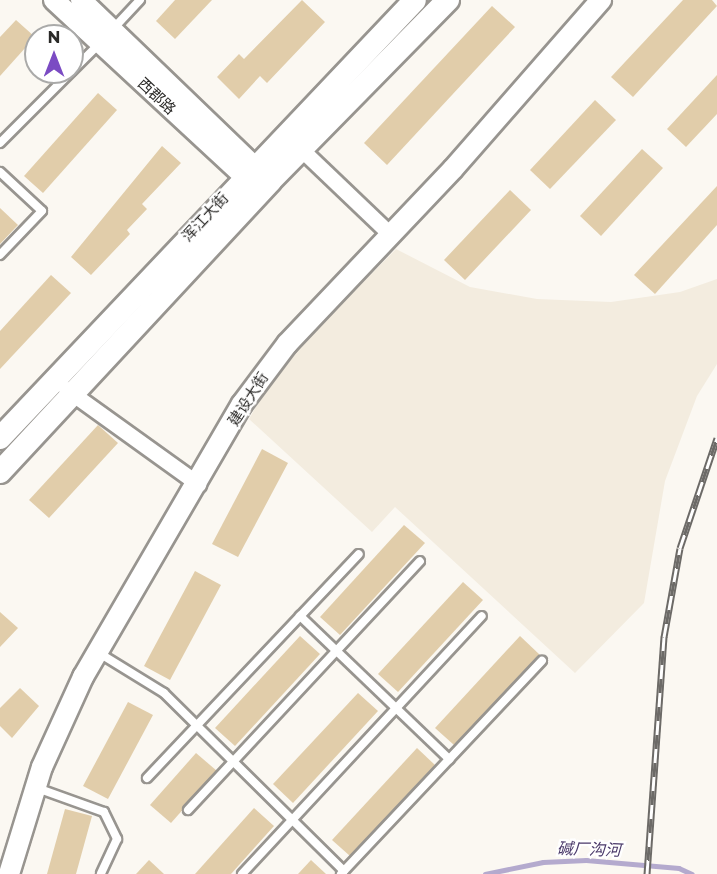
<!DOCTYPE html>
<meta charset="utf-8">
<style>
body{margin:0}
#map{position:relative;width:717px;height:874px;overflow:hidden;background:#fbf8f2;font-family:Montserrat,"Noto Sans SC",sans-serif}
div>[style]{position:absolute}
.built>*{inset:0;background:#f3ecdf}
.stream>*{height:4.5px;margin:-2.25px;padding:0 2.25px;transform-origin:2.25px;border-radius:2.25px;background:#b4aace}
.building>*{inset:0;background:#e1cdaa}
.roads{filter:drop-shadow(2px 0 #989590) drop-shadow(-2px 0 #989590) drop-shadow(0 2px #989590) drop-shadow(0 -2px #989590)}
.lane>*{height:8px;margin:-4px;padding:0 4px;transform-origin:4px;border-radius:4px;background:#fff}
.street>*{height:15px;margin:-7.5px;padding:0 7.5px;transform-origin:7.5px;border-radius:7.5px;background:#fff}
.secondary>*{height:20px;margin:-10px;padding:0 10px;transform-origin:10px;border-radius:10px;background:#fff}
.primary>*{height:22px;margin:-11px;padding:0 11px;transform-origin:11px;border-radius:11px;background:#fff}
.rail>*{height:7px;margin-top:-3.5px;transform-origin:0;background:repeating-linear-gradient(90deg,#fff 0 14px,#6c6a67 0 28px);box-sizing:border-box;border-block:2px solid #6c6a67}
span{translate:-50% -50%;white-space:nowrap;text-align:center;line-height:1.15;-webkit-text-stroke:4.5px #fff;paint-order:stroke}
.street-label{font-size:15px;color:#2b2a28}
.water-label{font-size:16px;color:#4a396a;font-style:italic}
.north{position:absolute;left:24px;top:24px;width:60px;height:60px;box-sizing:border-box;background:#fff;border:2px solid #aaaaa9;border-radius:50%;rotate:0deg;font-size:16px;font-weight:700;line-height:24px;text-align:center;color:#2b2a28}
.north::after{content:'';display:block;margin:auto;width:21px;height:27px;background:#7b4bc3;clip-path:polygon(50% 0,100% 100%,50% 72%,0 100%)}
</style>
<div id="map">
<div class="built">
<i style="clip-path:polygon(396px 249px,470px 287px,537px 299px,611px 302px,680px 292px,717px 279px,717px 364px,697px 396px,665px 481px,644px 603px,575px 673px,395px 507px,372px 532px,249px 419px,277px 370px)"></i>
</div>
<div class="stream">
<i style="left:485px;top:874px;width:59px;rotate:-11.7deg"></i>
<i style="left:543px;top:862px;width:43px;rotate:-2.7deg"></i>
<i style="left:586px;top:860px;width:93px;rotate:4.9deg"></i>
<i style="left:679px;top:868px;width:14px;rotate:25deg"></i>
</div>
<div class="building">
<i style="clip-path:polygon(175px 0,212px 0,175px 39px,156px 21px)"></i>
<i style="clip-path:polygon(302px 0,325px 22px,267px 83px,260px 76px,239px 99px,217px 77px,239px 54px,244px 59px)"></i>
<i style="clip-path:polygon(683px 0,712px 0,717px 6px,633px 97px,611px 77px)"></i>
<i style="clip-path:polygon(492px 6px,515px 27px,387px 165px,364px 143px)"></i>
<i style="clip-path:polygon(16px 20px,35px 37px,0 76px,0 37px)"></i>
<i style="clip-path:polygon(717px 75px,717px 114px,686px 147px,667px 129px)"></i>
<i style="clip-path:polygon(98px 93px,117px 110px,43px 193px,24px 176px)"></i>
<i style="clip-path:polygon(595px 100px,616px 120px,550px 189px,530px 170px)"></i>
<i style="clip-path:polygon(162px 146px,181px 163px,142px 204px,147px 209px,127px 230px,130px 234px,91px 275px,71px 257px)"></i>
<i style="clip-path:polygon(642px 149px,663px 168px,601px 236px,580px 216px)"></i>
<i style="clip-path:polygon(717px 186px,717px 225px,655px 294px,634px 275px)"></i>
<i style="clip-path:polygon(510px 190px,531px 210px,465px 280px,444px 260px)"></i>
<i style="clip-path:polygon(0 208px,18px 225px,0 244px)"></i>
<i style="clip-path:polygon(51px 275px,71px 293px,0 369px,0 331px)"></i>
<i style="clip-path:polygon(98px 425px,118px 443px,49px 518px,29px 500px)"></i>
<i style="clip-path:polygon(262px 449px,288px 463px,238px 557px,212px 544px)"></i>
<i style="clip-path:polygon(404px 525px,425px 543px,340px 635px,320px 617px)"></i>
<i style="clip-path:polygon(195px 571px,221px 585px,170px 680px,144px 666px)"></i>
<i style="clip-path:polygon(463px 582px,483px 600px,398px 692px,378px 674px)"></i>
<i style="clip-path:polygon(0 612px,18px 628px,0 647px)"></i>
<i style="clip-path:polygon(300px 636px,320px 654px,235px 746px,215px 728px)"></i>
<i style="clip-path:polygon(520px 636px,540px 655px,454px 745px,435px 728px)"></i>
<i style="clip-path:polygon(20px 688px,39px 706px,12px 738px,0 726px,0 708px)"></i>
<i style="clip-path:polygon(358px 693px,378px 711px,293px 803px,273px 784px)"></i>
<i style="clip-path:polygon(128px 702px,153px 715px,108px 799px,83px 786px)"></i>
<i style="clip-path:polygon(417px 748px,435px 765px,350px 856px,332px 840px)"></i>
<i style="clip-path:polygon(196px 753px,217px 771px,171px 823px,150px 805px)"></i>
<i style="clip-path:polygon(254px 808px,274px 826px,231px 874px,195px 874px)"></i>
<i style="clip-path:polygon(65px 809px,92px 816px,76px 874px,47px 874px)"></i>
<i style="clip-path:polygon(149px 860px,164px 874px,136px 874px)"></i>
<i style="clip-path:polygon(311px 860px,326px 874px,298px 874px)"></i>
</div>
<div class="roads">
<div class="lane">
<i style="left:112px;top:30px;width:41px;rotate:-47deg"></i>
<i style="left:72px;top:71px;width:40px;rotate:-45deg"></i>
<i style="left:0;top:143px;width:100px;rotate:-45deg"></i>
<i style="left:0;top:172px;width:57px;rotate:42.9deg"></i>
<i style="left:42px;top:211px;width:61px;rotate:133.7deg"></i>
<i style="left:300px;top:616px;width:207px;rotate:43.8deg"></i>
<i style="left:99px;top:653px;width:76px;rotate:31.6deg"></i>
<i style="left:164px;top:693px;width:253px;rotate:44.7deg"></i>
<i style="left:147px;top:778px;width:308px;rotate:-46.6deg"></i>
<i style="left:37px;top:788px;width:71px;rotate:19.7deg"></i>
<i style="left:104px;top:812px;width:30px;rotate:64deg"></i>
<i style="left:117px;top:839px;width:38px;rotate:115deg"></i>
<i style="left:188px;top:810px;width:340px;rotate:-47deg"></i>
<i style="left:242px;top:874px;width:352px;rotate:-47.1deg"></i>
<i style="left:341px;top:874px;width:293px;rotate:-46.7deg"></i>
</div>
<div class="street">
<i style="left:301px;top:149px;width:124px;rotate:43.7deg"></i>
<i style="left:66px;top:389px;width:163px;rotate:35.7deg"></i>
</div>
<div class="secondary">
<i style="left:54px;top:0;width:277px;rotate:42.8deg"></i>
<i style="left:81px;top:0;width:255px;rotate:43.9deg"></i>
<i style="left:9px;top:874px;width:112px;rotate:-72.9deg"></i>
<i style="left:42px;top:767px;width:99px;rotate:-65.5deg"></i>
<i style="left:83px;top:677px;width:316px;rotate:-59.8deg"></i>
<i style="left:242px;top:404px;width:75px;rotate:-53.1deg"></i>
<i style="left:287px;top:344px;width:241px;rotate:-46.5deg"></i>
<i style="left:453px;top:169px;width:225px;rotate:-48.8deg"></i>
</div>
<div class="primary">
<i style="left:0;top:438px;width:603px;rotate:-46.54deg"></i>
<i style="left:0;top:472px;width:397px;rotate:-47.1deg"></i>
<i style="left:270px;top:181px;width:254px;rotate:-45.5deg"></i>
</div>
</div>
<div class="rail">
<i style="left:647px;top:874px;width:238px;rotate:-85.9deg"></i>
<i style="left:664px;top:637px;width:90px;rotate:-79.8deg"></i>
<i style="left:680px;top:548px;width:116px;rotate:-71.4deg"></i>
</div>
<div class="street-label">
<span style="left:157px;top:96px;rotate:43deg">西郡路</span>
<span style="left:205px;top:217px;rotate:-47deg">浑江大街</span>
<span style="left:248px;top:399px;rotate:-57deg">建设大街</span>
</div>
<div class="water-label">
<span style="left:589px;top:850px;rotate:2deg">碱厂沟河</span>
</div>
<div class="north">N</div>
</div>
